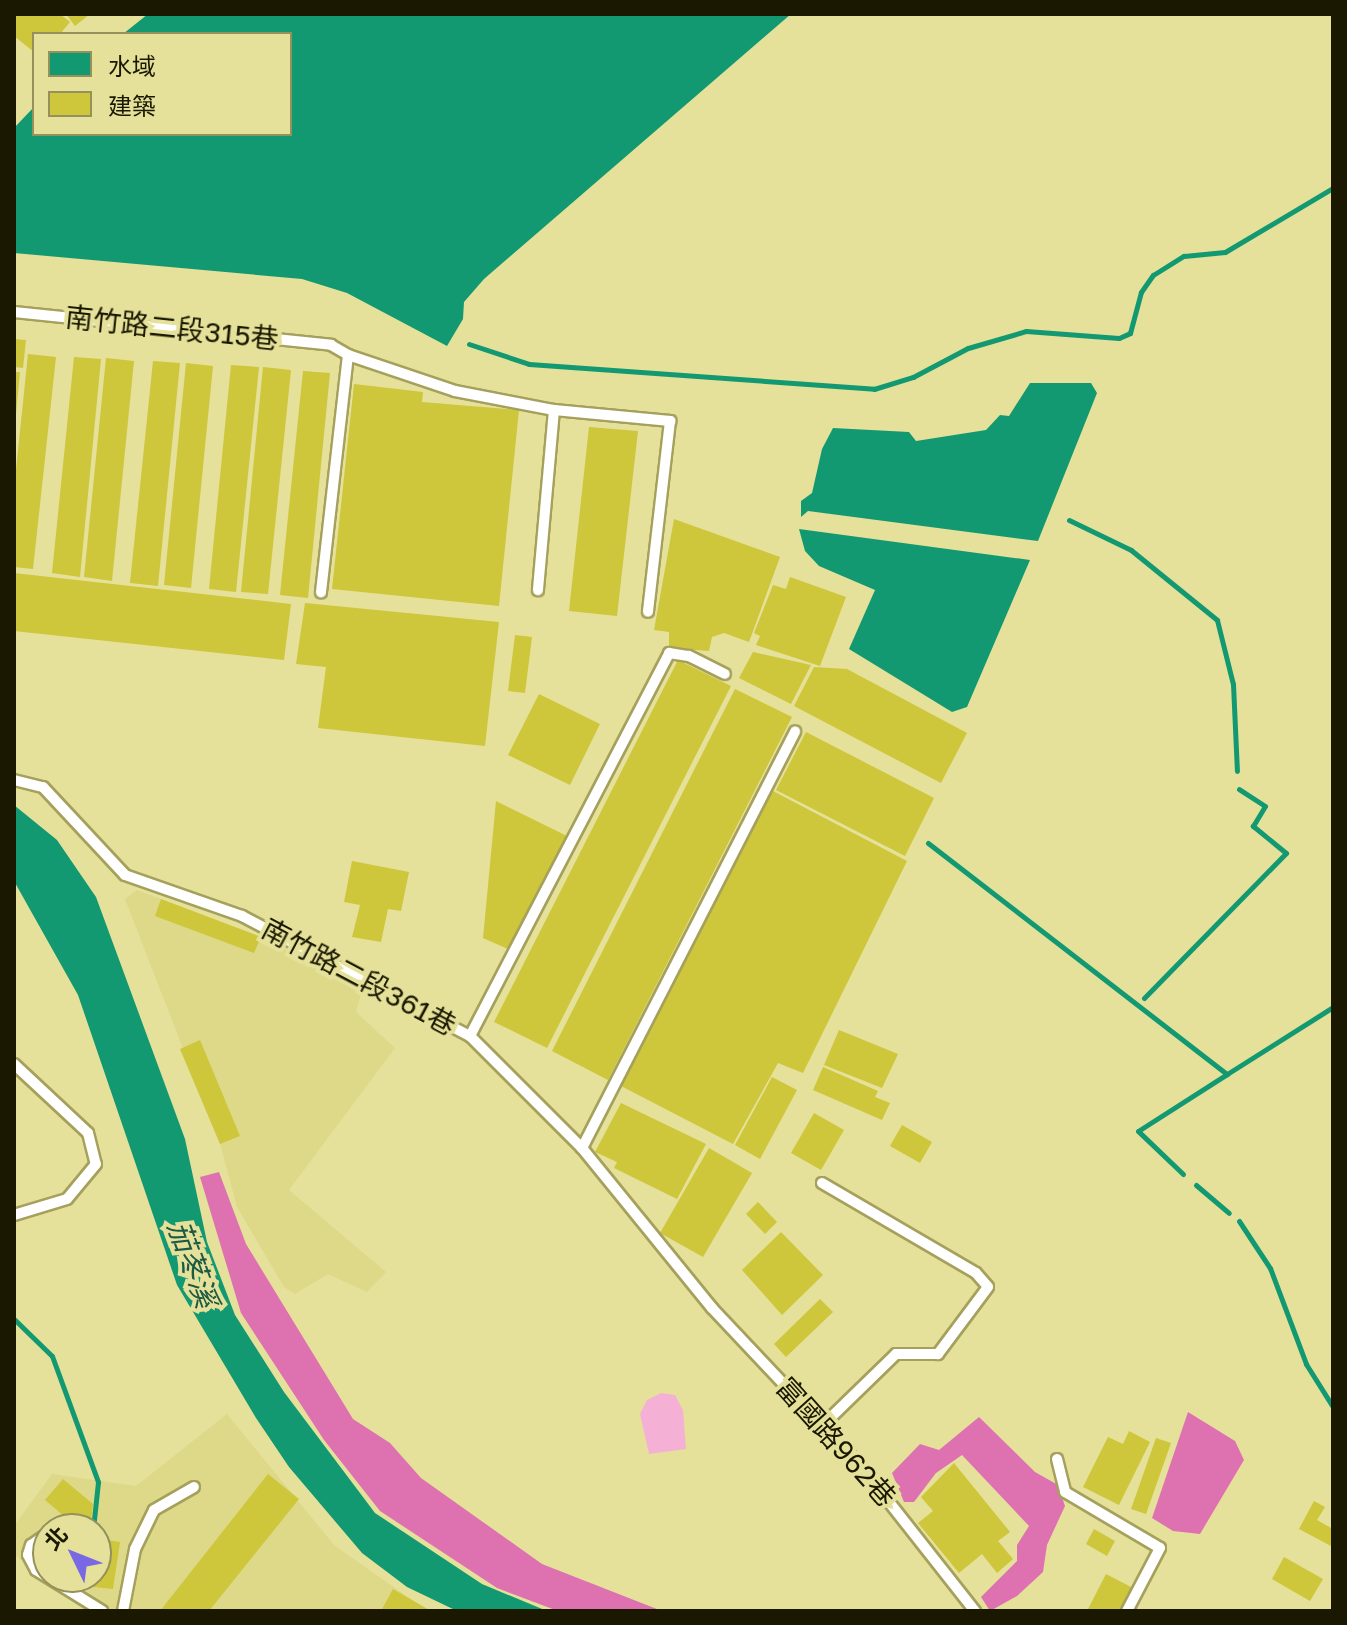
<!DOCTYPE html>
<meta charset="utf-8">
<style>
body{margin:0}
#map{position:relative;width:1347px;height:1625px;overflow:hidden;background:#e5e19a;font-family:"Golos Text","Noto Sans TC",sans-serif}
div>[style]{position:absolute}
.built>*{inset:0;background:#ddd989}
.green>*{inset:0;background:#f5b0d5}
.forest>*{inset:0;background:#de72b1}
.water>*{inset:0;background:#139971}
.stream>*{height:5px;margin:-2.5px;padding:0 2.5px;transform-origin:2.5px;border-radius:2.5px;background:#139971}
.building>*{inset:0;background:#cec63b}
.roads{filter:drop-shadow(2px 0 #a5a15c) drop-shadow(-2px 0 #a5a15c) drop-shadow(0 2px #a5a15c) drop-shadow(0 -2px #a5a15c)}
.service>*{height:10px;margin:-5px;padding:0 5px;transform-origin:5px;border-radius:5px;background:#fff}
span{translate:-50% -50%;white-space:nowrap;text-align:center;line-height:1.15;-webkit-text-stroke:8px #e5e19a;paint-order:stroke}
.street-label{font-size:28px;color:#1a1800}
.water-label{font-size:30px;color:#1c5a44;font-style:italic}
.frame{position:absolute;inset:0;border:16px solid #1a1800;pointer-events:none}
.legend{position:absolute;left:32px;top:32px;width:260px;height:104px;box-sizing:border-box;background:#e5e19a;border:2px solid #94915c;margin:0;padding:10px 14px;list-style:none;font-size:24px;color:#1a1800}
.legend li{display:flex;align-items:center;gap:16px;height:40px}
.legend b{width:40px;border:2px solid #94915c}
.north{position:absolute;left:32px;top:1513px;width:80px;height:80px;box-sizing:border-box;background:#e5e19a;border:2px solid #94915c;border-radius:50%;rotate:313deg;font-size:22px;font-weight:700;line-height:32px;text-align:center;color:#1a1800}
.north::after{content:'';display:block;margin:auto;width:28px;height:36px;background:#7968e3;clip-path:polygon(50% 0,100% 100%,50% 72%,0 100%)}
</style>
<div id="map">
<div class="built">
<i style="clip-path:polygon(137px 890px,261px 937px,363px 987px,356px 1012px,395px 1048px,289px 1190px,386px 1272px,367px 1292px,328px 1274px,295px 1294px,284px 1287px,237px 1207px,220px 1144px,125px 899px)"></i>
<i style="clip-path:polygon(evenodd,227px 1414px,335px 1546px,428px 1611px,85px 1611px,14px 1554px,14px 1526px,52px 1474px,136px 1486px,227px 1414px,48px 1529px,96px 1529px,96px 1577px,48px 1577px,48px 1529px)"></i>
</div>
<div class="green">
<i style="clip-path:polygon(661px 1393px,675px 1395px,683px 1410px,686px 1449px,649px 1454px,640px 1414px,647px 1400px)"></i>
</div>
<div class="forest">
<i style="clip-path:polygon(219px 1172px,246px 1244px,353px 1419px,390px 1443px,421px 1478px,542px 1564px,662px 1611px,558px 1611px,497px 1588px,380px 1511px,324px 1440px,241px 1313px,200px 1177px)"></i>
<i style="clip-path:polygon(1188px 1412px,1235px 1441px,1244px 1460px,1200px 1534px,1173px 1531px,1152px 1518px)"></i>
<i style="clip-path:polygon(979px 1417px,1035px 1472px,1058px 1485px,1065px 1506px,1047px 1545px,1043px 1572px,1017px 1596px,990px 1611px,981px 1597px,1017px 1561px,1017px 1545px,1029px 1526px,962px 1455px,936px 1473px,914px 1502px,904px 1502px,892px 1473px,920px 1444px,939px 1450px)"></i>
</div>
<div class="water">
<i style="clip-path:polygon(148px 14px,791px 14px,484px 279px,464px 302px,463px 319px,447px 346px,347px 293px,302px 279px,14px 253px,14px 128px,34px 107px,34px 134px,290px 134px,290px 34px,123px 34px)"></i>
<i style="clip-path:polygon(1030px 383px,1091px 383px,1097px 393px,1038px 541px,808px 511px,801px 517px,801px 501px,812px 493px,822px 449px,833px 428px,909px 432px,916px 441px,986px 430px,1000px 415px,1009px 416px)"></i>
<i style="clip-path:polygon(799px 529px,1030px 560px,967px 707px,952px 712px,849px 649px,875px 590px,819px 566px,805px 551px)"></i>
<i style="clip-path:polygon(14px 805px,57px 840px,96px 897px,185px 1139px,207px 1242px,235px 1315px,284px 1392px,375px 1513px,482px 1584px,547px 1611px,457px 1611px,407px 1587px,362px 1553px,289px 1467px,256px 1418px,177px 1285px,78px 995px,14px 881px)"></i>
</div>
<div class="stream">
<i style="left:469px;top:344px;width:63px;rotate:18.4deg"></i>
<i style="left:529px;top:364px;width:346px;rotate:4.1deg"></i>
<i style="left:874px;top:389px;width:41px;rotate:-17.1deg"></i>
<i style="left:913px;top:377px;width:62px;rotate:-27.8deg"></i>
<i style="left:968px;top:348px;width:60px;rotate:-16.3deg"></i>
<i style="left:1026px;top:331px;width:93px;rotate:4.3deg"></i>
<i style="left:1119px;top:338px;width:12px;rotate:-24deg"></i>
<i style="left:1130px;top:333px;width:42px;rotate:-75deg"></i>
<i style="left:1141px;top:292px;width:21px;rotate:-55deg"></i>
<i style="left:1153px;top:275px;width:36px;rotate:-32deg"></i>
<i style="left:1184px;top:256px;width:41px;rotate:-5.6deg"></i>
<i style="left:1225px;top:252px;width:126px;rotate:-30.7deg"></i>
<i style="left:1069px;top:520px;width:69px;rotate:25.8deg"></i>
<i style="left:1131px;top:550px;width:111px;rotate:39.1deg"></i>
<i style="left:1217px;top:620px;width:66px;rotate:76deg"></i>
<i style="left:1233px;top:684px;width:87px;rotate:87.4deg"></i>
<i style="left:928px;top:843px;width:378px;rotate:37.7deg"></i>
<i style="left:1227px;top:1074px;width:125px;rotate:-32.3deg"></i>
<i style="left:1144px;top:998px;width:203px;rotate:-45.6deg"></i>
<i style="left:1286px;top:853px;width:43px;rotate:-140.7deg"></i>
<i style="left:1253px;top:826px;width:23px;rotate:-59deg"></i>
<i style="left:1265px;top:806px;width:31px;rotate:-147deg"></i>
<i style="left:1183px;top:1174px;width:62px;rotate:-136.3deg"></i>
<i style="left:1138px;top:1131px;width:106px;rotate:-32.6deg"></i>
<i style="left:1196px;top:1185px;width:43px;rotate:40.3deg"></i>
<i style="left:1239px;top:1221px;width:56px;rotate:56.6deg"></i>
<i style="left:1270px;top:1268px;width:103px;rotate:69.4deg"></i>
<i style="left:1306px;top:1364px;width:51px;rotate:57.9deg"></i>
<i style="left:14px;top:1319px;width:53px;rotate:44.2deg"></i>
<i style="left:52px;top:1356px;width:134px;rotate:69.9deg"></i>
<i style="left:98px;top:1482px;width:47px;rotate:96.1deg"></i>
<i style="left:88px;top:1583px;width:6px;rotate:-90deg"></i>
</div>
<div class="building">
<i style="clip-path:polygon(14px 14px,60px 14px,70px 22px,60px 34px,34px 34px,34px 52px,14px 36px)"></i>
<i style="clip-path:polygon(66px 14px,90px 14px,75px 26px)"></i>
<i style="clip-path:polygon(14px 339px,26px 340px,23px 368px,14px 367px)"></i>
<i style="clip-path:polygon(28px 354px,56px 357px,33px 569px,14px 567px,14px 489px)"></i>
<i style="clip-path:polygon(74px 357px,101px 359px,80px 577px,52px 573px)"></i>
<i style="clip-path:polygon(106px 358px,134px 361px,112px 581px,84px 577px)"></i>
<i style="clip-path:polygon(153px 361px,180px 363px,158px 586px,130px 583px)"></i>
<i style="clip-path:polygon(186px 363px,213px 366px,191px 588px,164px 585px)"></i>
<i style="clip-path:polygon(231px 365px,259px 367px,236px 592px,209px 589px)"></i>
<i style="clip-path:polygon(263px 367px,291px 370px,268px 594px,241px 592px)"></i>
<i style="clip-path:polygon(303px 371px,330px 373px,308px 598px,280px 595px)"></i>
<i style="clip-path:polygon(14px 372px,20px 372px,16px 414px,14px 414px)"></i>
<i style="clip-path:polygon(354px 384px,423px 392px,422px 402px,519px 410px,499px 606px,332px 589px)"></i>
<i style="clip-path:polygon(589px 427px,638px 431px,617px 616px,569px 611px)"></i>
<i style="clip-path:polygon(674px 519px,780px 557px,749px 642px,724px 633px,712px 637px,709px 651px,669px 648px,669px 632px,654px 630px)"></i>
<i style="clip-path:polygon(14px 573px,291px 604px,284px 660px,14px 631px)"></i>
<i style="clip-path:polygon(790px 577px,846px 597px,820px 666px,756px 645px,760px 636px,754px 633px,773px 585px,786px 589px)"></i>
<i style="clip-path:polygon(305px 603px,499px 622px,485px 746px,318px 728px,326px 667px,296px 664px)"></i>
<i style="clip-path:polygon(515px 635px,532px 637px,525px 693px,508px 691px)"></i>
<i style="clip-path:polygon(753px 652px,811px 665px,791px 704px,739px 678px)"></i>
<i style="clip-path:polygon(678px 660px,731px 686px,547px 1048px,494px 1022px)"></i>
<i style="clip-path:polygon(814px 667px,847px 669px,967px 733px,941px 783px,794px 706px)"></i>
<i style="clip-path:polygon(735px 689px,792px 717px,608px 1080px,552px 1051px)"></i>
<i style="clip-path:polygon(539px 694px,600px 724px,570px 785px,508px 755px)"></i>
<i style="clip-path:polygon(806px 732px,934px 798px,905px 856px,776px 790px)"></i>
<i style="clip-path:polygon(771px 790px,907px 861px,803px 1073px,778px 1063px,733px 1144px,621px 1086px)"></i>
<i style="clip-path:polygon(496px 801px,567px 836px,555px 860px,559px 862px,508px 949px,483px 938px)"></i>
<i style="clip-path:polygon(352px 861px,409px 872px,401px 911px,388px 909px,381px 942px,352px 937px,360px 905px,344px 902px)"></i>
<i style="clip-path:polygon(161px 899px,261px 937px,254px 953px,155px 916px)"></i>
<i style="clip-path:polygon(839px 1030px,898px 1054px,882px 1088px,824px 1065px)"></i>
<i style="clip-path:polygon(200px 1040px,240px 1136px,220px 1144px,180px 1049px)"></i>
<i style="clip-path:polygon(823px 1067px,878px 1091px,875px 1097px,890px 1103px,882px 1120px,813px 1090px)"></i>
<i style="clip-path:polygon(772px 1077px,797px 1090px,760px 1159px,735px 1145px)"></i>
<i style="clip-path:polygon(621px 1103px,706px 1144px,677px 1199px,614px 1168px,617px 1162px,595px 1152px)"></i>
<i style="clip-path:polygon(814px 1113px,844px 1130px,821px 1170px,791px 1153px)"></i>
<i style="clip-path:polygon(902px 1125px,932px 1142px,920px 1163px,890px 1146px)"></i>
<i style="clip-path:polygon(709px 1148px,752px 1173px,703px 1257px,660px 1233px)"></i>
<i style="clip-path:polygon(758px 1202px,777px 1222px,765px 1234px,746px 1214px)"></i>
<i style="clip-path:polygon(781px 1232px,823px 1275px,782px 1315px,742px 1270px)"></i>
<i style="clip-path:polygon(820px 1299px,833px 1312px,786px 1357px,774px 1344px)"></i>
<i style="clip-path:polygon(1129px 1431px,1150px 1442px,1119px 1505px,1083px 1487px,1108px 1437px,1123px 1444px)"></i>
<i style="clip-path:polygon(1156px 1438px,1171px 1443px,1146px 1514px,1131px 1509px)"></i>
<i style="clip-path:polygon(954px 1463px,1010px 1532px,998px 1541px,1013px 1559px,997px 1573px,982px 1554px,959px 1573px,918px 1523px,933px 1511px,921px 1497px)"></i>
<i style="clip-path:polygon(268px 1474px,299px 1499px,209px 1611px,160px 1611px)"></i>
<i style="clip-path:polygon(63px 1479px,93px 1504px,90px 1529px,64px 1529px,65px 1517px,45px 1500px)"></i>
<i style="clip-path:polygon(1314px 1501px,1325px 1507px,1317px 1520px,1333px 1529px,1331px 1546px,1299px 1529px)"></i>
<i style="clip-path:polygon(1094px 1529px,1115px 1541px,1107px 1556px,1086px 1544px)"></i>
<i style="clip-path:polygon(100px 1539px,120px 1542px,113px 1589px,94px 1587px)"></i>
<i style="clip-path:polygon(1284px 1557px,1323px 1579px,1310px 1601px,1272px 1579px)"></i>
<i style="clip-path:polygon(1106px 1574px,1133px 1588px,1120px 1611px,1087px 1611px)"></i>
<i style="clip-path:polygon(393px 1589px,431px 1611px,381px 1611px)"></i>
</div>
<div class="roads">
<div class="service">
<i style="left:14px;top:312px;width:319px;rotate:5.9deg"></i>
<i style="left:331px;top:345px;width:20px;rotate:30deg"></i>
<i style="left:348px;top:355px;width:239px;rotate:96.5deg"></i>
<i style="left:348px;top:355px;width:113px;rotate:18.6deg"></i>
<i style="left:455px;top:391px;width:101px;rotate:10.9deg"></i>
<i style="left:554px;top:410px;width:181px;rotate:95.1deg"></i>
<i style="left:554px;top:410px;width:117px;rotate:5.4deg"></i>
<i style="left:670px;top:421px;width:192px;rotate:96.6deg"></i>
<i style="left:14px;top:780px;width:30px;rotate:14deg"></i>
<i style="left:43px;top:787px;width:120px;rotate:47deg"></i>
<i style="left:125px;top:875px;width:124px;rotate:19.3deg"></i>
<i style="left:242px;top:916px;width:258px;rotate:27.8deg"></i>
<i style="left:470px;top:1036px;width:158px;rotate:45deg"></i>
<i style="left:582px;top:1148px;width:206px;rotate:50.9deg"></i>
<i style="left:712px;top:1308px;width:216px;rotate:46.7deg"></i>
<i style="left:860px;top:1465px;width:186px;rotate:51.8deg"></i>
<i style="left:470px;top:1036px;width:432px;rotate:-62.5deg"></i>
<i style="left:669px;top:653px;width:20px;rotate:9deg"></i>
<i style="left:689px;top:656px;width:40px;rotate:26.6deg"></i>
<i style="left:14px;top:1064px;width:101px;rotate:43deg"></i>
<i style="left:88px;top:1133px;width:32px;rotate:76deg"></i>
<i style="left:96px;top:1164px;width:45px;rotate:129.6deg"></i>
<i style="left:67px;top:1199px;width:55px;rotate:163.2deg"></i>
<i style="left:582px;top:1148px;width:468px;rotate:-62.9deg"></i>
<i style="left:822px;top:1183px;width:178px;rotate:30.3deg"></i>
<i style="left:976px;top:1273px;width:18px;rotate:49deg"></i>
<i style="left:988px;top:1287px;width:84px;rotate:126.7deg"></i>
<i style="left:938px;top:1354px;width:42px;rotate:180deg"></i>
<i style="left:896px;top:1354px;width:102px;rotate:135.8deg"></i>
<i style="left:1057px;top:1459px;width:34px;rotate:76deg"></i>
<i style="left:1065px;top:1492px;width:110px;rotate:30.5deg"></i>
<i style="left:1160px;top:1548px;width:71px;rotate:117.6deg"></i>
<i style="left:47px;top:1534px;width:19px;rotate:145deg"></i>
<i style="left:31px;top:1545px;width:10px;rotate:107deg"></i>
<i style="left:28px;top:1555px;width:17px;rotate:62deg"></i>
<i style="left:36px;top:1570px;width:78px;rotate:31.8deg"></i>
<i style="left:123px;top:1611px;width:63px;rotate:-79deg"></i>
<i style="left:135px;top:1549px;width:43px;rotate:-64deg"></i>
<i style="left:154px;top:1510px;width:46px;rotate:-29.9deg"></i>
</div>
</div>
<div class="street-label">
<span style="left:172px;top:328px;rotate:6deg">南竹路二段315巷</span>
<span style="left:359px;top:977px;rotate:28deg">南竹路二段361巷</span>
<span style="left:836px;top:1442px;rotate:48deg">富國路962巷</span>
</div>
<div class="water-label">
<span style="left:193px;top:1264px;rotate:70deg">茄苳溪</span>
</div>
<div class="frame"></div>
<ul class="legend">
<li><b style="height:22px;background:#139971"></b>水域</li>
<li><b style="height:22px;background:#cec63b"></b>建築</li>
</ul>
<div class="north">北</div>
</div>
